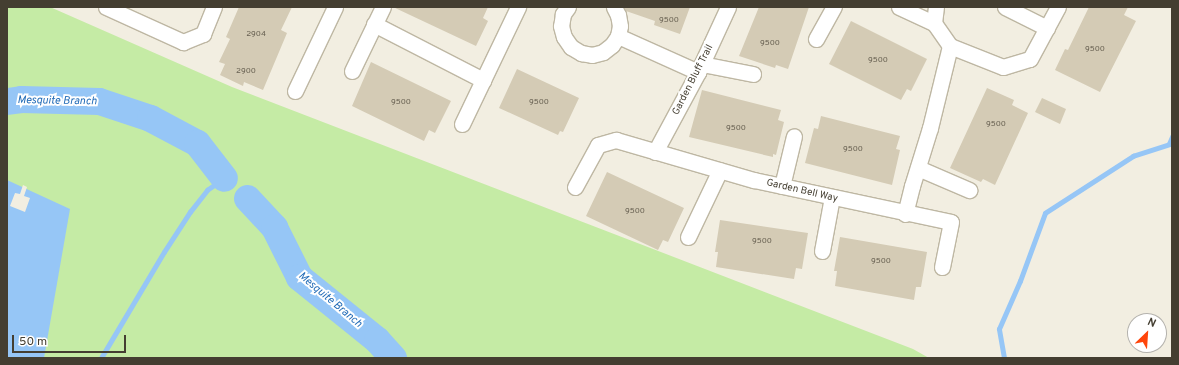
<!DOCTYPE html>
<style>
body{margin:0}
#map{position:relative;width:1179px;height:365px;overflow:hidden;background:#f2eee1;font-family:Overpass,sans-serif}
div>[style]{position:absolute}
.green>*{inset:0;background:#c5eba5}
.water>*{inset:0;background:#96c6f6}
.pier>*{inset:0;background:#f2eee1}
.stream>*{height:4.5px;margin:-2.25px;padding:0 2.25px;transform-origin:2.25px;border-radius:2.25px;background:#96c6f6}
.river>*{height:27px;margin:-13.5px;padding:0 13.5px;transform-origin:13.5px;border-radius:13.5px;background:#96c6f6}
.building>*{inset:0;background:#d4cbb5}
.roads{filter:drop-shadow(1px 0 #beb7a3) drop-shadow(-1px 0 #beb7a3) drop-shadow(0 1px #beb7a3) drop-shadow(0 -1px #beb7a3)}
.minor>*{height:15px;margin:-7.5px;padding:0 7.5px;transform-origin:7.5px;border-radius:7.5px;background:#fff}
span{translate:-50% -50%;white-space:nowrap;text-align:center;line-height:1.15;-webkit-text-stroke:4px #fff;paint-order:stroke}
.number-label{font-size:8px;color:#686152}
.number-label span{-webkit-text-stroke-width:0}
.street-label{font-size:10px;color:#443e31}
.water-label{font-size:11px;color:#236cb7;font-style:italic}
.frame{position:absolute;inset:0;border:8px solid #443e31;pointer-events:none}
.north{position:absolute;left:1127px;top:313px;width:40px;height:40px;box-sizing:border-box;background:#fff;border:1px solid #b4b2ad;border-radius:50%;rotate:25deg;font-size:11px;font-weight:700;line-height:16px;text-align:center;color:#443e31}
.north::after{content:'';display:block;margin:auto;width:14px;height:18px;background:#ff450b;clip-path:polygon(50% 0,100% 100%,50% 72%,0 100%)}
.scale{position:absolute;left:12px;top:335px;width:114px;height:18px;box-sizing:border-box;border:2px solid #443e31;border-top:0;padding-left:5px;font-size:12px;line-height:14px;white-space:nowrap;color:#443e31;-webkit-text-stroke:3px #fff;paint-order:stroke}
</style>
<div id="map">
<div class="green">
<i style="clip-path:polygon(7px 7px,50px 7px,232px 87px,913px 349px,929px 358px,7px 358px)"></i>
</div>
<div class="water">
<i style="clip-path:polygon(7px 180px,70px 209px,44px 358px,7px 358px)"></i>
</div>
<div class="pier">
<i style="clip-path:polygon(23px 185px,27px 187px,24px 196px,30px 198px,25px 212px,10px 206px,15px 193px,20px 194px)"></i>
</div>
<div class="stream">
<i style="left:101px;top:358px;width:123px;rotate:-59.3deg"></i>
<i style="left:164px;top:252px;width:48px;rotate:-57deg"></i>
<i style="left:190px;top:212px;width:28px;rotate:-52deg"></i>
<i style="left:207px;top:190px;width:21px;rotate:-35deg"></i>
<i style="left:1004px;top:358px;width:29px;rotate:-100deg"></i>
<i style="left:999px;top:329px;width:52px;rotate:-66.4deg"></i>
<i style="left:1020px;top:281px;width:72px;rotate:-69.8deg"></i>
<i style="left:1045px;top:213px;width:105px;rotate:-32.9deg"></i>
<i style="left:1133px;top:156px;width:38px;rotate:-18deg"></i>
<i style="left:1169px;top:144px;width:8px;rotate:-67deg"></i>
</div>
<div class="river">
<i style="left:7px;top:101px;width:14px;rotate:-8deg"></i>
<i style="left:21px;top:99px;width:78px;rotate:1.5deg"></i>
<i style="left:99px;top:101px;width:54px;rotate:18.4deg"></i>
<i style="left:150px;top:118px;width:53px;rotate:28deg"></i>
<i style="left:197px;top:143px;width:44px;rotate:52.4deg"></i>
<i style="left:247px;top:198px;width:40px;rotate:47deg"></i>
<i style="left:274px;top:227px;width:56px;rotate:63.4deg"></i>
<i style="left:299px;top:277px;width:100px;rotate:38.9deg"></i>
<i style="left:377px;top:340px;width:24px;rotate:48deg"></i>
</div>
<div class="building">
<i style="clip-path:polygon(239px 7px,292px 7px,281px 30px,287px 33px,263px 90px,244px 82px,243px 86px,220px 75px,225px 64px,219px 62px,230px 39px,226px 37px)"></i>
<i style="clip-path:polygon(393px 7px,488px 7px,483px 18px,488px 21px,476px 46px)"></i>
<i style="clip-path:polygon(624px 7px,690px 7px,680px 34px,654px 25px,655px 21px,626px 11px)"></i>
<i style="clip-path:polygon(759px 7px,809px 7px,788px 69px,776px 65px,775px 68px,739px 56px)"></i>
<i style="clip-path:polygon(1089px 7px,1128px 7px,1124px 15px,1136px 21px,1100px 92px,1055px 70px,1065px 49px,1068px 50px)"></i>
<i style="clip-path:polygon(851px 21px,927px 59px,911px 91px,907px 89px,901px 100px,829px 64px)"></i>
<i style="clip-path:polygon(371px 62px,451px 101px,435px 133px,429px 130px,424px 141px,352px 106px)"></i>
<i style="clip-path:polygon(517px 69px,579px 98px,563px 132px,560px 131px,558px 135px,499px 108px)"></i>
<i style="clip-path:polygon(987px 88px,1014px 100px,1012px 105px,1028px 113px,995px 185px,983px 179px,981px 182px,950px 168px)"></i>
<i style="clip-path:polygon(702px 90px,781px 110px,778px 120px,784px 122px,776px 155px,773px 154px,773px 157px,689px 137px)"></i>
<i style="clip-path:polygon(1042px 98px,1066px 109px,1060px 124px,1035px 112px)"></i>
<i style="clip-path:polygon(821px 116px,900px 136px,896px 149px,900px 150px,892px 185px,805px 163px,814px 128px,818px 129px)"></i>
<i style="clip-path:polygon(607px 172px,684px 208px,668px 242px,663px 240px,658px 250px,586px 216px)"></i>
<i style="clip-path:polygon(720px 220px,808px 233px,802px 269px,796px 268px,794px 279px,716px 267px,718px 252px,715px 252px)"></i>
<i style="clip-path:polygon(840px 237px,927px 252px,921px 287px,916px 287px,914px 300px,835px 286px,837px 271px,834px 271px)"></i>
</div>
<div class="roads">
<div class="minor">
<i style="left:106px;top:7px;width:85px;rotate:24.4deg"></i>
<i style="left:183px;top:42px;width:22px;rotate:-22deg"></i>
<i style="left:203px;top:34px;width:29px;rotate:-68deg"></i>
<i style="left:568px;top:7px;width:9px;rotate:126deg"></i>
<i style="left:563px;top:14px;width:12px;rotate:99deg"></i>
<i style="left:561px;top:26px;width:11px;rotate:75deg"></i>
<i style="left:564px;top:37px;width:12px;rotate:55deg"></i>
<i style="left:571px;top:47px;width:12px;rotate:31deg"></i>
<i style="left:581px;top:53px;width:11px;rotate:10deg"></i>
<i style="left:592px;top:55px;width:11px;rotate:-15deg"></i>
<i style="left:603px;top:52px;width:11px;rotate:-38deg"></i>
<i style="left:612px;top:45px;width:11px;rotate:-56deg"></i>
<i style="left:618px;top:36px;width:10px;rotate:-79deg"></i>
<i style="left:620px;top:26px;width:11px;rotate:-100deg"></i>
<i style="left:618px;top:15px;width:9px;rotate:-117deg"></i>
<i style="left:899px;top:7px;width:38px;rotate:25deg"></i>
<i style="left:934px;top:23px;width:28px;rotate:55deg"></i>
<i style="left:950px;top:46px;width:57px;rotate:21.6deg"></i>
<i style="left:1003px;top:67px;width:28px;rotate:-17deg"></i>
<i style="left:1030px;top:59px;width:59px;rotate:-61.7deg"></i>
<i style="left:1005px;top:7px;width:47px;rotate:26.6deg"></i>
<i style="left:934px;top:23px;width:16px;rotate:-83deg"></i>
<i style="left:374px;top:24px;width:123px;rotate:27.2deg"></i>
<i style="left:618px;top:36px;width:88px;rotate:24.2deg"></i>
<i style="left:816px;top:39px;width:37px;rotate:-61deg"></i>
<i style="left:702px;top:64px;width:52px;rotate:11.1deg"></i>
<i style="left:352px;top:71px;width:71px;rotate:-64.2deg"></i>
<i style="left:295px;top:91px;width:93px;rotate:-64.5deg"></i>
<i style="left:462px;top:124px;width:130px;rotate:-64.4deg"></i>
<i style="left:655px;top:152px;width:91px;rotate:-61.7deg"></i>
<i style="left:698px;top:72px;width:72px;rotate:-65.2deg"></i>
<i style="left:918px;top:168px;width:56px;rotate:23.3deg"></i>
<i style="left:782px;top:186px;width:51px;rotate:-76.5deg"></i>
<i style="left:575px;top:187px;width:48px;rotate:-61.3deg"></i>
<i style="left:598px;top:145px;width:19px;rotate:-16deg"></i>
<i style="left:616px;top:140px;width:144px;rotate:16.2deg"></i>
<i style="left:754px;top:180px;width:201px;rotate:12deg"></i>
<i style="left:951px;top:222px;width:46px;rotate:101.3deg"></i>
<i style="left:905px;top:214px;width:29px;rotate:-76deg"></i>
<i style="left:912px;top:186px;width:61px;rotate:-72.8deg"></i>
<i style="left:930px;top:128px;width:84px;rotate:-76.3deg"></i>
<i style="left:688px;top:237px;width:74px;rotate:-64.5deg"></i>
<i style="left:822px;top:251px;width:55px;rotate:-79.5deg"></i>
</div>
</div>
<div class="number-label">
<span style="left:669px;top:21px">9500</span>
<span style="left:256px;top:35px">2904</span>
<span style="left:770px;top:44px">9500</span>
<span style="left:1095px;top:50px">9500</span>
<span style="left:878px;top:61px">9500</span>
<span style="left:246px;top:72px">2900</span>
<span style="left:401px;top:103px">9500</span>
<span style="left:539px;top:103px">9500</span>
<span style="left:996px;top:125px">9500</span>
<span style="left:736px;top:129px">9500</span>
<span style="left:853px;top:150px">9500</span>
<span style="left:635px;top:212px">9500</span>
<span style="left:762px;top:242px">9500</span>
<span style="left:881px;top:262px">9500</span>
</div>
<div class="street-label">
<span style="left:693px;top:80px;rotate:-63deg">Garden Bluff Trail</span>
<span style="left:802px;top:191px;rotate:13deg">Garden Bell Way</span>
</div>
<div class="water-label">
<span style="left:57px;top:101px;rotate:1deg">Mesquite Branch</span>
<span style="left:330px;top:300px;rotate:40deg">Mesquite Branch</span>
</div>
<div class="frame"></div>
<div class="north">N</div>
<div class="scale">50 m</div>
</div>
